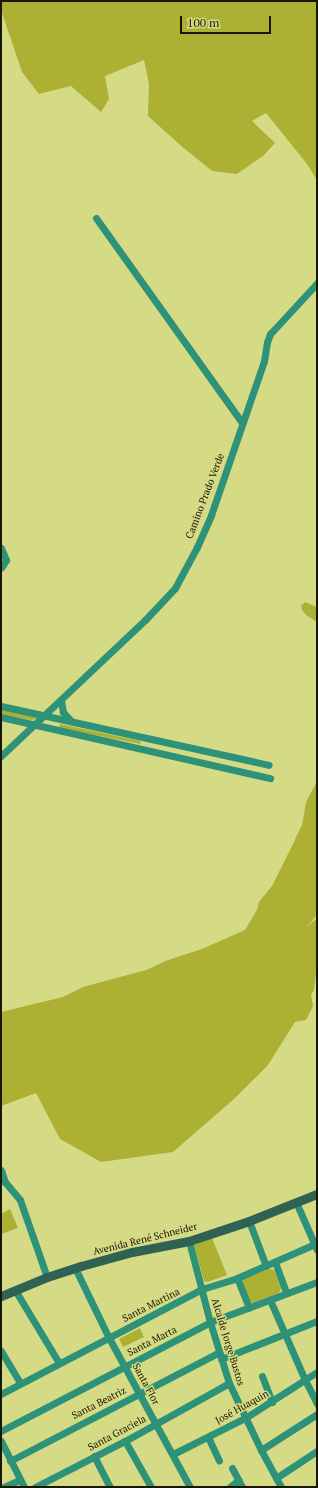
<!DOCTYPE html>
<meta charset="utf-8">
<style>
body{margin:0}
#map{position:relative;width:318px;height:1488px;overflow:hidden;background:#d5da85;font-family:"PT Serif",serif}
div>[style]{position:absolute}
.green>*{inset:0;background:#acb134}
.street>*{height:7px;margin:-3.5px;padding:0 3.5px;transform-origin:3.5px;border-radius:3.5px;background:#2d9277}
.secondary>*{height:9px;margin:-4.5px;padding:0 4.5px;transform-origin:4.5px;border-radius:4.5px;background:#2f6252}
span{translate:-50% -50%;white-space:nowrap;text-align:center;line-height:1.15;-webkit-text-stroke:3px #d5da85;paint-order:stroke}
.street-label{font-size:10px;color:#171700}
.frame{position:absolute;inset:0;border:2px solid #171700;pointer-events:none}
.scale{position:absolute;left:180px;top:16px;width:91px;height:18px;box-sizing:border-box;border:2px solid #171700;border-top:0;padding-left:5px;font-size:12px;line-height:14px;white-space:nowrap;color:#171700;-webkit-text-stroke:3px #d5da85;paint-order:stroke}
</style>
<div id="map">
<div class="green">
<i style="clip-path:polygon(1px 1px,317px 1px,317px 180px,307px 164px,266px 113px,252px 121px,275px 143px,263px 156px,237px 174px,212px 171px,179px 144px,148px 116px,149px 84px,144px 60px,105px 76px,109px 99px,101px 112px,71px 86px,39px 94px,22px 72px,1px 10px)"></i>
<i style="clip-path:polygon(305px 602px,317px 607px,317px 622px,306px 615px,302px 610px,301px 606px)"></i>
<i style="clip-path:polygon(1px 709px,37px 717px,36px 719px,31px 720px,1px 714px)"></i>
<i style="clip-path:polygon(60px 724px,140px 741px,141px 744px,59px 728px)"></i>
<i style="clip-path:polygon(317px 781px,317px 915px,306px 928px,317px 918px,317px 965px,314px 990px,311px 995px,313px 1006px,306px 1020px,295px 1022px,268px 1065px,234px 1099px,173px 1152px,101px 1162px,60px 1139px,36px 1093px,1px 1106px,1px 1012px,63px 997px,83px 987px,146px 970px,168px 960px,202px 949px,245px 930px,257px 910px,259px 902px,272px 886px,291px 848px,302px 825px,306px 802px)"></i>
<i style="clip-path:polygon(10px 1209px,18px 1228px,1px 1234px,1px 1214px)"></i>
<i style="clip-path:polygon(212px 1238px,227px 1275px,207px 1282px,204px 1281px,194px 1245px)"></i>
<i style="clip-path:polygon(272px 1269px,275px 1272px,281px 1288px,279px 1293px,253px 1303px,249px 1301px,242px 1282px,243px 1279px,266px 1270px)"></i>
<i style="clip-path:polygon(140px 1328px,144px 1337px,123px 1347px,119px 1339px)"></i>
</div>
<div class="street">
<i style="left:96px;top:218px;width:252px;rotate:54.5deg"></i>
<i style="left:1px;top:548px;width:13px;rotate:67deg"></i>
<i style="left:6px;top:560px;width:9px;rotate:122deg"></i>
<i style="left:61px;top:700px;width:12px;rotate:81deg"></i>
<i style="left:63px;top:712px;width:13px;rotate:48deg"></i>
<i style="left:1px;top:706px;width:274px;rotate:12.4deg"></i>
<i style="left:1px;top:717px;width:276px;rotate:12.8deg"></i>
<i style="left:1px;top:756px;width:198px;rotate:-43.4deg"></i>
<i style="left:145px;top:620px;width:44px;rotate:-46.8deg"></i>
<i style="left:175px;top:588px;width:47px;rotate:-61.8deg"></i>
<i style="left:197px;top:547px;width:35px;rotate:-66deg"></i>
<i style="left:211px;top:515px;width:163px;rotate:-71deg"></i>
<i style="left:264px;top:361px;width:19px;rotate:-81deg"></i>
<i style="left:267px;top:342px;width:9px;rotate:-69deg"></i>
<i style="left:270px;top:334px;width:69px;rotate:-47.3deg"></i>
<i style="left:1px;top:1170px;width:13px;rotate:72deg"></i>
<i style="left:5px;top:1182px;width:23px;rotate:50deg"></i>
<i style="left:20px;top:1200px;width:82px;rotate:70.7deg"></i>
<i style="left:296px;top:1202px;width:52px;rotate:66.4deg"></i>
<i style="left:249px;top:1221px;width:48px;rotate:69.3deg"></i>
<i style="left:189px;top:1241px;width:84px;rotate:75.5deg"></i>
<i style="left:210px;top:1322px;width:64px;rotate:72.7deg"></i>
<i style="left:229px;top:1383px;width:74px;rotate:64.5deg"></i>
<i style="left:261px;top:1450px;width:42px;rotate:61.6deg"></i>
<i style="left:275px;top:1262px;width:33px;rotate:70deg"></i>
<i style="left:75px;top:1268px;width:78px;rotate:64.1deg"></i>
<i style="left:109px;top:1338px;width:170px;rotate:61.5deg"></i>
<i style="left:237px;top:1278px;width:32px;rotate:68deg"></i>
<i style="left:15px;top:1290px;width:85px;rotate:58.9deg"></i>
<i style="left:270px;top:1300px;width:87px;rotate:66.4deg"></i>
<i style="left:305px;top:1380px;width:27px;rotate:63deg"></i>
<i style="left:1px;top:1351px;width:37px;rotate:59deg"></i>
<i style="left:221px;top:1359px;width:103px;rotate:-21.6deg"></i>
<i style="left:262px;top:1376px;width:28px;rotate:69deg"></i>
<i style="left:1px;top:1394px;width:227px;rotate:-27.6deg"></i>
<i style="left:202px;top:1289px;width:37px;rotate:-17deg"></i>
<i style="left:237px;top:1278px;width:85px;rotate:-23.6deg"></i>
<i style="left:1px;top:1431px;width:236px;rotate:-27.5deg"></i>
<i style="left:210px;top:1322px;width:114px;rotate:-20.5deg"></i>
<i style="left:208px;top:1437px;width:26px;rotate:65deg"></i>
<i style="left:1px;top:1441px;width:51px;rotate:63.4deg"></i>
<i style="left:125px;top:1441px;width:53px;rotate:60.5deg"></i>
<i style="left:261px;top:1450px;width:67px;rotate:-32.7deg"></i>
<i style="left:173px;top:1454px;width:80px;rotate:-26.6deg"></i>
<i style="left:245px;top:1418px;width:85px;rotate:-32.6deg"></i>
<i style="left:94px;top:1456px;width:35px;rotate:63deg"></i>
<i style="left:10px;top:1461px;width:236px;rotate:-27.5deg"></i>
<i style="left:232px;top:1468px;width:21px;rotate:62deg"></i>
<i style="left:276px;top:1478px;width:49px;rotate:-33.4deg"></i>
<i style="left:4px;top:1487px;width:17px;rotate:-25deg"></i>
<i style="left:35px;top:1487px;width:101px;rotate:-27.1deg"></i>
<i style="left:125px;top:1441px;width:119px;rotate:-29.1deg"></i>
<i style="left:230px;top:1487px;width:11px;rotate:-41deg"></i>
</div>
<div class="secondary">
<i style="left:1px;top:1296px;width:50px;rotate:-22.4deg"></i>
<i style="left:47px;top:1277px;width:36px;rotate:-18deg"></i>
<i style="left:81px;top:1266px;width:53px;rotate:-15.4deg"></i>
<i style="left:132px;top:1252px;width:58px;rotate:-10.9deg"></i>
<i style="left:189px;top:1241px;width:63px;rotate:-18.4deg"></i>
<i style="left:249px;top:1221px;width:73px;rotate:-21.7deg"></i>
</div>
<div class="street-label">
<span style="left:205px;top:496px;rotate:-69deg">Camino Prado Verde</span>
<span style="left:145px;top:1239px;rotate:-14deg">Avenida René Schneider</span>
<span style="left:151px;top:1305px;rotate:-27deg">Santa Martina</span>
<span style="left:152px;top:1341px;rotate:-27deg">Santa Marta</span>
<span style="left:228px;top:1342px;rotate:73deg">Alcalde Jorge Bustos</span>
<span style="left:146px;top:1384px;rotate:62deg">Santa Flor</span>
<span style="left:99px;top:1403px;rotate:-27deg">Santa Beatriz</span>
<span style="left:242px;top:1407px;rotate:-29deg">José Huaquin</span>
<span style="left:117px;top:1433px;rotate:-28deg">Santa Graciela</span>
</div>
<div class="frame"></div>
<div class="scale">100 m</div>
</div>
